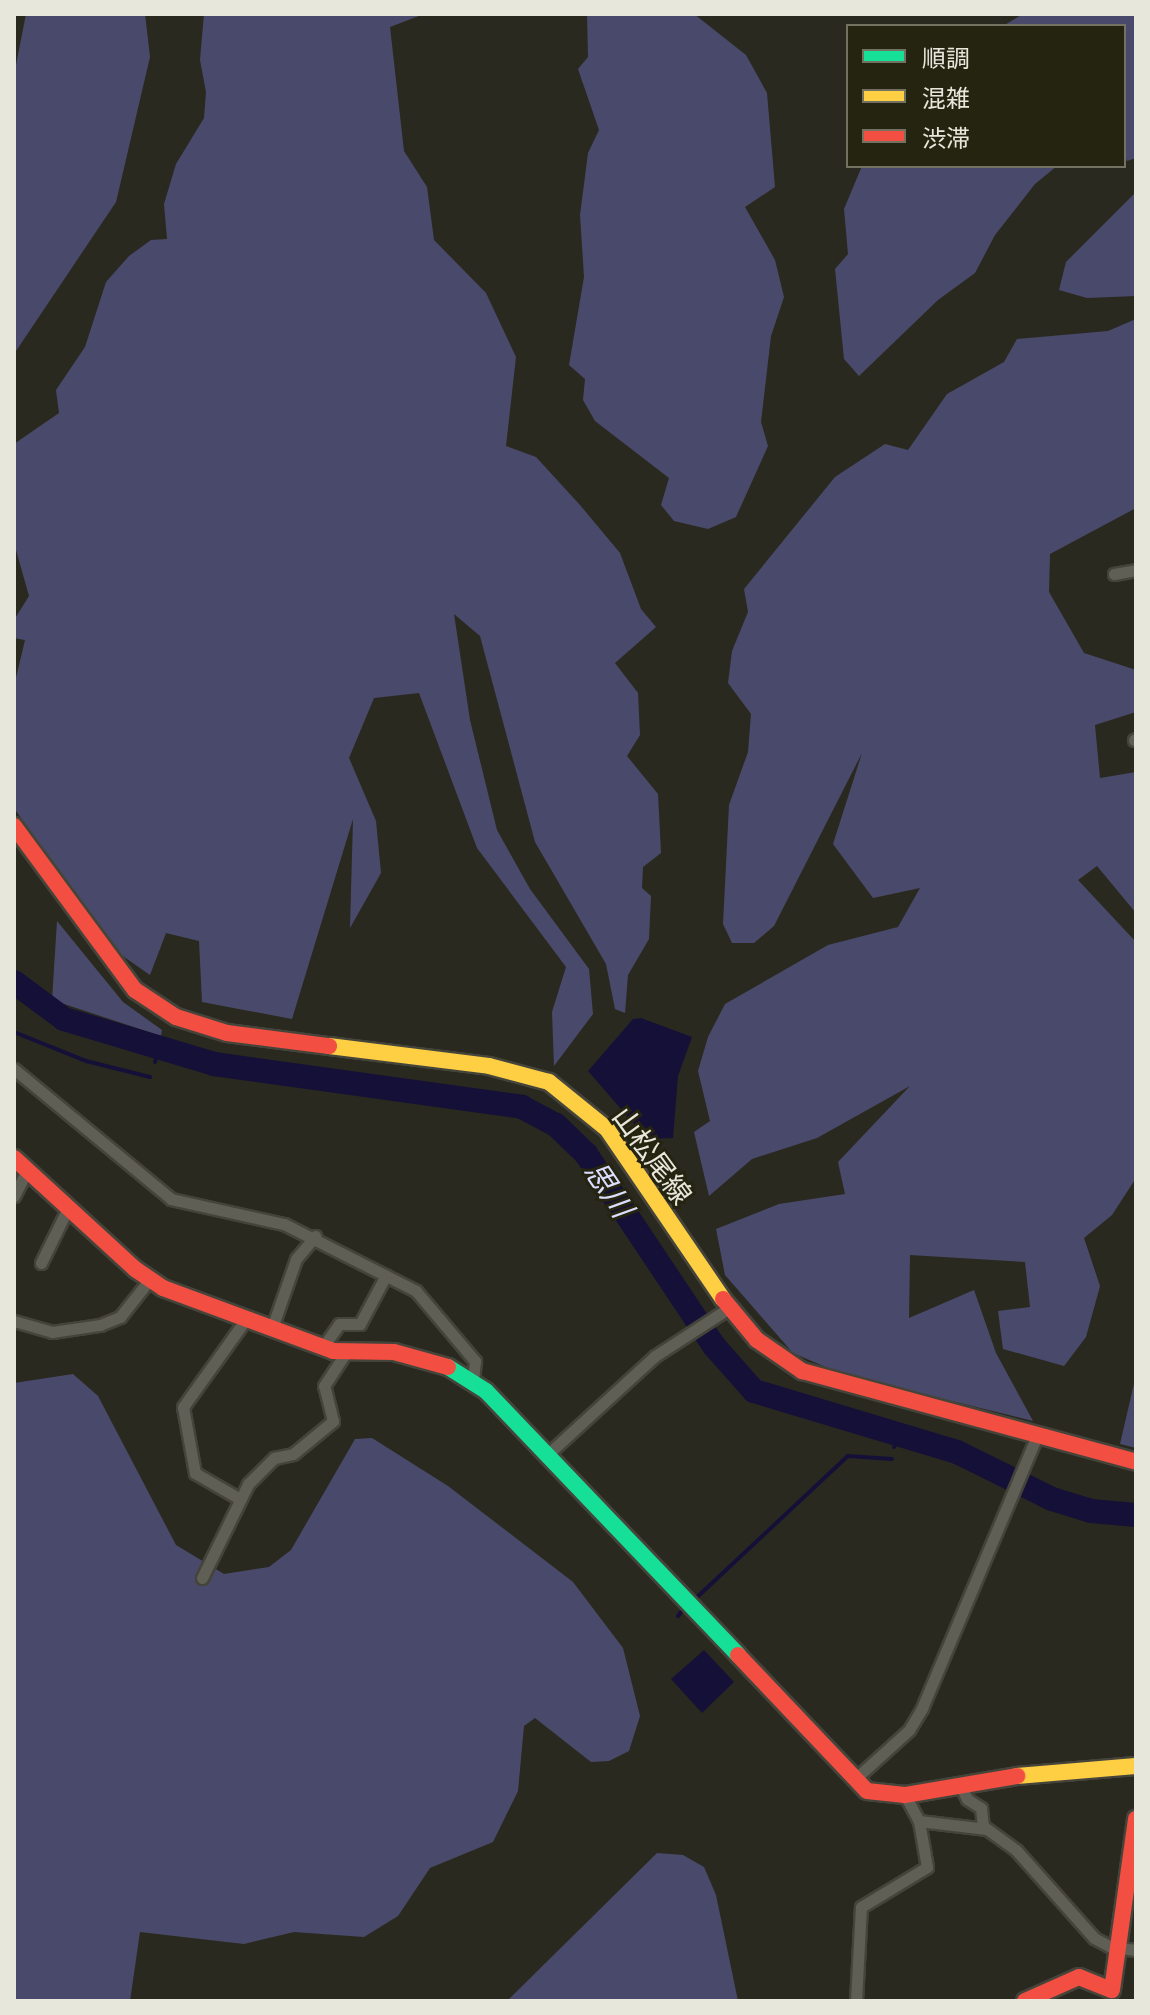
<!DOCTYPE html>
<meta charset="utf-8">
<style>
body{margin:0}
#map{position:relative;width:1150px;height:2015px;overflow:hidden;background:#2a291f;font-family:"Noto Sans","Noto Sans JP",sans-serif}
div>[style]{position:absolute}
.green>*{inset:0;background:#494a6b}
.water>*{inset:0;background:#151038}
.stream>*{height:4px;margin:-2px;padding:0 2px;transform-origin:2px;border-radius:2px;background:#151038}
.river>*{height:24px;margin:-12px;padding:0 12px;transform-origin:12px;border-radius:12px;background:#151038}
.roads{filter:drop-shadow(2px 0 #45443b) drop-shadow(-2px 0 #45443b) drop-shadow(0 2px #45443b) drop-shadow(0 -2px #45443b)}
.street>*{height:11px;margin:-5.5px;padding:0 5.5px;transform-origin:5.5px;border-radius:5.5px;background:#605f56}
.fast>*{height:16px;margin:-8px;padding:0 8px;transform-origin:8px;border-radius:8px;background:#16e098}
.slow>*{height:16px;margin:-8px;padding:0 8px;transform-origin:8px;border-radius:8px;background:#ffcf43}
.jam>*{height:16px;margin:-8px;padding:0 8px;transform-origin:8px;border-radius:8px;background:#f24e42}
span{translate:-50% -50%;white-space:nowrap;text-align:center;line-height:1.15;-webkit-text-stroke:6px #252411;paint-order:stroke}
.street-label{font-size:28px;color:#e8e7db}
.water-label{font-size:30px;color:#dbddfe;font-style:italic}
.frame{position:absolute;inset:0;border:16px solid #e8e7db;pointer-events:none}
.legend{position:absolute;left:846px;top:24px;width:280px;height:144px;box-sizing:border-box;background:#252411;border:2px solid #737262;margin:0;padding:10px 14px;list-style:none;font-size:24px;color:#e8e7db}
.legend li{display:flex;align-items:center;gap:16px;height:40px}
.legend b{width:40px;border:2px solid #737262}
</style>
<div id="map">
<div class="green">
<i style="clip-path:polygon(26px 14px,145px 14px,150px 57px,116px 202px,14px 354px,14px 75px)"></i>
<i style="clip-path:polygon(204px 14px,424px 14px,390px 27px,404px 151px,427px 187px,434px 240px,486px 293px,516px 357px,506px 446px,536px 457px,580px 505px,620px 553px,641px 609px,656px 627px,615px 663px,638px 693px,640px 735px,627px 756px,658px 794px,661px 853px,643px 867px,642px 888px,651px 896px,649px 939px,628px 975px,625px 1013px,615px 1009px,606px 964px,535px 842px,480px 636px,454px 614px,470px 720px,497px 830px,530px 889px,589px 969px,593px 1014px,554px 1066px,552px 1012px,566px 967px,477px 848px,419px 693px,374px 698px,349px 758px,376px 821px,381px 873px,350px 928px,353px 819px,292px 1019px,202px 1002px,199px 941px,166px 933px,150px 975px,114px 950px,14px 808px,14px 686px,25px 640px,14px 638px,14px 620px,29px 596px,14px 543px,14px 444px,59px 413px,56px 390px,85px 347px,106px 282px,129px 256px,151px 240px,167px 239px,164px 204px,176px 164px,204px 118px,206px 92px,200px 60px)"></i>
<i style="clip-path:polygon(587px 14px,694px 14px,746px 55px,767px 93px,775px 187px,745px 207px,775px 260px,784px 297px,771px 336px,761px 422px,768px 446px,736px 517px,708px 529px,674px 521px,661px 505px,669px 478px,595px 421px,583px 400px,585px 379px,569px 365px,584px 277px,580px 215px,588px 153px,599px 130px,578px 69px,588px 57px)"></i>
<i style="clip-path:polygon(1023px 14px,1136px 14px,1136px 158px,1127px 161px,1124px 154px,1124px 26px,1003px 26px)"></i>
<i style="clip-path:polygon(862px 166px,1057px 166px,1035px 184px,995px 235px,975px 273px,938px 300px,859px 376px,844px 359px,835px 269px,848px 254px,844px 209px)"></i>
<i style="clip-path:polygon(1136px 192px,1136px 296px,1087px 298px,1059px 290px,1066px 262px)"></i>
<i style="clip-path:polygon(1136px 319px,1136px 508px,1050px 554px,1049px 592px,1084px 653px,1136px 670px,1136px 712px,1095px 725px,1100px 778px,1136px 772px,1136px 913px,1097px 866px,1078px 880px,1136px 942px,1136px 1178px,1112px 1215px,1084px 1238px,1100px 1286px,1086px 1337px,1064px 1366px,1003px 1349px,998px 1311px,1030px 1307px,1025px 1262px,910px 1255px,909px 1318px,974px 1290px,996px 1353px,1033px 1421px,842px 1374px,793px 1353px,725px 1275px,716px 1229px,779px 1204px,845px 1194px,838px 1162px,910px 1086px,817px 1138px,752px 1159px,709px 1196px,694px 1132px,710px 1121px,698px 1071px,708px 1037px,725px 1004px,828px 945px,898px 927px,920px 888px,873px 898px,833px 844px,862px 753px,774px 926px,754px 943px,732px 943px,723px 924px,729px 805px,748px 752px,751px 714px,728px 683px,732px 651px,748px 612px,744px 589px,835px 477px,885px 444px,908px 450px,947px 394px,1004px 362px,1017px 339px,1108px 331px)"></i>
<i style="clip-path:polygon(57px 921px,123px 1002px,162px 1030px,161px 1036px,52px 1000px)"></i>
<i style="clip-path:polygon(73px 1374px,98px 1396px,176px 1545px,224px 1574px,269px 1567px,291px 1550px,355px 1439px,372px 1438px,448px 1486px,573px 1582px,623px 1648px,640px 1716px,629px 1751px,609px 1761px,591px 1762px,535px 1718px,524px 1726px,518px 1791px,493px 1842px,430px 1868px,398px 1916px,364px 1937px,294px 1932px,244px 1944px,140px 1932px,130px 2001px,14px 2001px,14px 1383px)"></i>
<i style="clip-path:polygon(1136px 1375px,1136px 1448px,1120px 1444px)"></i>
<i style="clip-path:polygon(657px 1853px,683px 1855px,704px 1867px,716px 1895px,738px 2001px,507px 2001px)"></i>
</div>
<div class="water">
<i style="clip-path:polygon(641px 1018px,692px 1037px,678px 1076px,673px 1138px,647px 1139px,588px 1071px,633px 1019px)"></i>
<i style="clip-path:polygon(704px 1650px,734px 1682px,702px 1713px,671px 1679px)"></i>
</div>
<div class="stream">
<i style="left:14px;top:1032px;width:78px;rotate:21.9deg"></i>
<i style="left:86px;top:1061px;width:66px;rotate:14deg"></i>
<i style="left:155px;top:1062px;width:14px;rotate:-73deg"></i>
<i style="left:894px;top:1447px;width:15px;rotate:-58deg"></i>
<i style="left:694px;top:1600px;width:211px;rotate:-43.1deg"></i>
<i style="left:848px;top:1456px;width:44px;rotate:3.9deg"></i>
<i style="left:678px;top:1616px;width:5px;rotate:-53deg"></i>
</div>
<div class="river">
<i style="left:14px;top:982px;width:62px;rotate:36.5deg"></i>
<i style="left:64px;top:1019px;width:157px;rotate:16.7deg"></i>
<i style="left:214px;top:1064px;width:311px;rotate:7.9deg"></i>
<i style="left:522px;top:1107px;width:38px;rotate:28deg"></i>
<i style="left:556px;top:1125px;width:42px;rotate:44deg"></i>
<i style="left:586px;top:1154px;width:231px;rotate:56.3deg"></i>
<i style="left:714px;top:1346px;width:60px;rotate:48.4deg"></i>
<i style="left:754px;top:1391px;width:212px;rotate:16.7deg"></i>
<i style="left:957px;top:1452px;width:106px;rotate:26.3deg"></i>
<i style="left:1052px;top:1499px;width:41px;rotate:17.1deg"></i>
<i style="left:1091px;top:1511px;width:45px;rotate:5.1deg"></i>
</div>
<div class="roads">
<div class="street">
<i style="left:1114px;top:574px;width:22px;rotate:-10deg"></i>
<i style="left:1134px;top:740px;width:2px;rotate:-27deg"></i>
<i style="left:14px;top:1069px;width:204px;rotate:39.6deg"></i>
<i style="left:171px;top:1199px;width:116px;rotate:12.5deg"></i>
<i style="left:284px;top:1224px;width:148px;rotate:26.9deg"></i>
<i style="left:416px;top:1291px;width:92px;rotate:49.9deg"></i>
<i style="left:475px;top:1361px;width:20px;rotate:96deg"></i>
<i style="left:14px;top:1196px;width:29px;rotate:-63deg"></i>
<i style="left:41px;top:1263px;width:61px;rotate:-63.9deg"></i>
<i style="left:14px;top:1321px;width:40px;rotate:16deg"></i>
<i style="left:52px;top:1332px;width:49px;rotate:-8.3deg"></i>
<i style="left:100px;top:1325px;width:22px;rotate:-22deg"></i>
<i style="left:120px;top:1317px;width:48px;rotate:-51.7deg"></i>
<i style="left:272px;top:1328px;width:73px;rotate:-70.8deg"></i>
<i style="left:296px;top:1259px;width:30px;rotate:-50deg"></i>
<i style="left:323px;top:1347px;width:28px;rotate:-55deg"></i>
<i style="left:339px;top:1324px;width:21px"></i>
<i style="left:360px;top:1324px;width:55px;rotate:-62deg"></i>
<i style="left:548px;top:1454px;width:145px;rotate:-42.5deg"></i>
<i style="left:655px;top:1356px;width:88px;rotate:-33deg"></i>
<i style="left:240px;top:1499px;width:52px;rotate:-150deg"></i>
<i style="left:195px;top:1473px;width:67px;rotate:-100.3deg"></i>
<i style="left:183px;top:1407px;width:108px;rotate:-54.4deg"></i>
<i style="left:202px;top:1578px;width:105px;rotate:-63.9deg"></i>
<i style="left:248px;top:1484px;width:37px;rotate:-45deg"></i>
<i style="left:274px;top:1458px;width:19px;rotate:-12deg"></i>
<i style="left:293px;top:1454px;width:52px;rotate:-39.5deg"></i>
<i style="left:333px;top:1421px;width:36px;rotate:-104deg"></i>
<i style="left:324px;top:1386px;width:38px;rotate:-57deg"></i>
<i style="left:855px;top:1779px;width:73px;rotate:-42.2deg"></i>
<i style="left:909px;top:1730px;width:26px;rotate:-59deg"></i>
<i style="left:922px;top:1708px;width:295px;rotate:-67.1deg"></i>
<i style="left:960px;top:1785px;width:16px;rotate:63deg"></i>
<i style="left:967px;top:1799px;width:17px;rotate:33deg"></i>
<i style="left:981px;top:1808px;width:20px;rotate:84deg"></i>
<i style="left:905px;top:1795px;width:30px;rotate:62deg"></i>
<i style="left:919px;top:1821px;width:68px;rotate:6.7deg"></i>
<i style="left:987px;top:1829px;width:36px;rotate:36deg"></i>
<i style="left:1016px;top:1850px;width:118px;rotate:48.4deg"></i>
<i style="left:1094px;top:1938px;width:19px;rotate:28deg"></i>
<i style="left:1111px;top:1947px;width:25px;rotate:7deg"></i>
<i style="left:856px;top:2001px;width:94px;rotate:-87deg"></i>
<i style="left:861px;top:1907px;width:77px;rotate:-31.2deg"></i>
<i style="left:927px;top:1867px;width:47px;rotate:-99.9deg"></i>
</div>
<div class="fast">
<i style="left:448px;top:1367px;width:45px;rotate:32.3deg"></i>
<i style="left:486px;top:1391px;width:365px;rotate:46.3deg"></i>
</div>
<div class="slow">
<i style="left:329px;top:1046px;width:161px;rotate:7.1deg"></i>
<i style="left:489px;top:1066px;width:62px;rotate:14.9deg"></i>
<i style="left:549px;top:1082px;width:75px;rotate:39deg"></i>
<i style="left:607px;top:1129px;width:206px;rotate:55.7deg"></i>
<i style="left:1017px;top:1776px;width:119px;rotate:-4.8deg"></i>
</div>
<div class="jam">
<i style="left:14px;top:826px;width:204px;rotate:53.6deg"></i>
<i style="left:135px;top:990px;width:49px;rotate:33.4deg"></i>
<i style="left:176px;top:1017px;width:53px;rotate:17.4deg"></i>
<i style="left:227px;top:1033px;width:103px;rotate:7.3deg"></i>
<i style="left:14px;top:1158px;width:164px;rotate:42.5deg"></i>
<i style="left:135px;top:1269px;width:34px;rotate:34deg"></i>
<i style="left:163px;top:1288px;width:181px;rotate:20.3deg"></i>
<i style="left:333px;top:1351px;width:61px;rotate:0.9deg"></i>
<i style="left:394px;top:1352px;width:56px;rotate:15.5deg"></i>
<i style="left:723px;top:1299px;width:53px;rotate:50.3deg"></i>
<i style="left:757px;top:1340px;width:55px;rotate:34.6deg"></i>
<i style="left:802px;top:1371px;width:346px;rotate:15.2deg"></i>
<i style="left:738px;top:1655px;width:187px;rotate:46.5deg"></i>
<i style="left:867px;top:1791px;width:38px;rotate:6deg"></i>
<i style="left:905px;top:1795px;width:114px;rotate:-9.6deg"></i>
<i style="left:1025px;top:2001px;width:59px;rotate:-24deg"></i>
<i style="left:1079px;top:1977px;width:35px;rotate:22deg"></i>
<i style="left:1112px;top:1990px;width:173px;rotate:-82deg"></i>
</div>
</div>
<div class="street-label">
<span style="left:653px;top:1155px;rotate:54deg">山松尾線</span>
</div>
<div class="water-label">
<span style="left:609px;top:1189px;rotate:56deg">思川</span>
</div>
<div class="frame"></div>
<ul class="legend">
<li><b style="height:10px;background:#16e098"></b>順調</li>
<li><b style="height:10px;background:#ffcf43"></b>混雑</li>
<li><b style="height:10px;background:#f24e42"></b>渋滞</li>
</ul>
</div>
